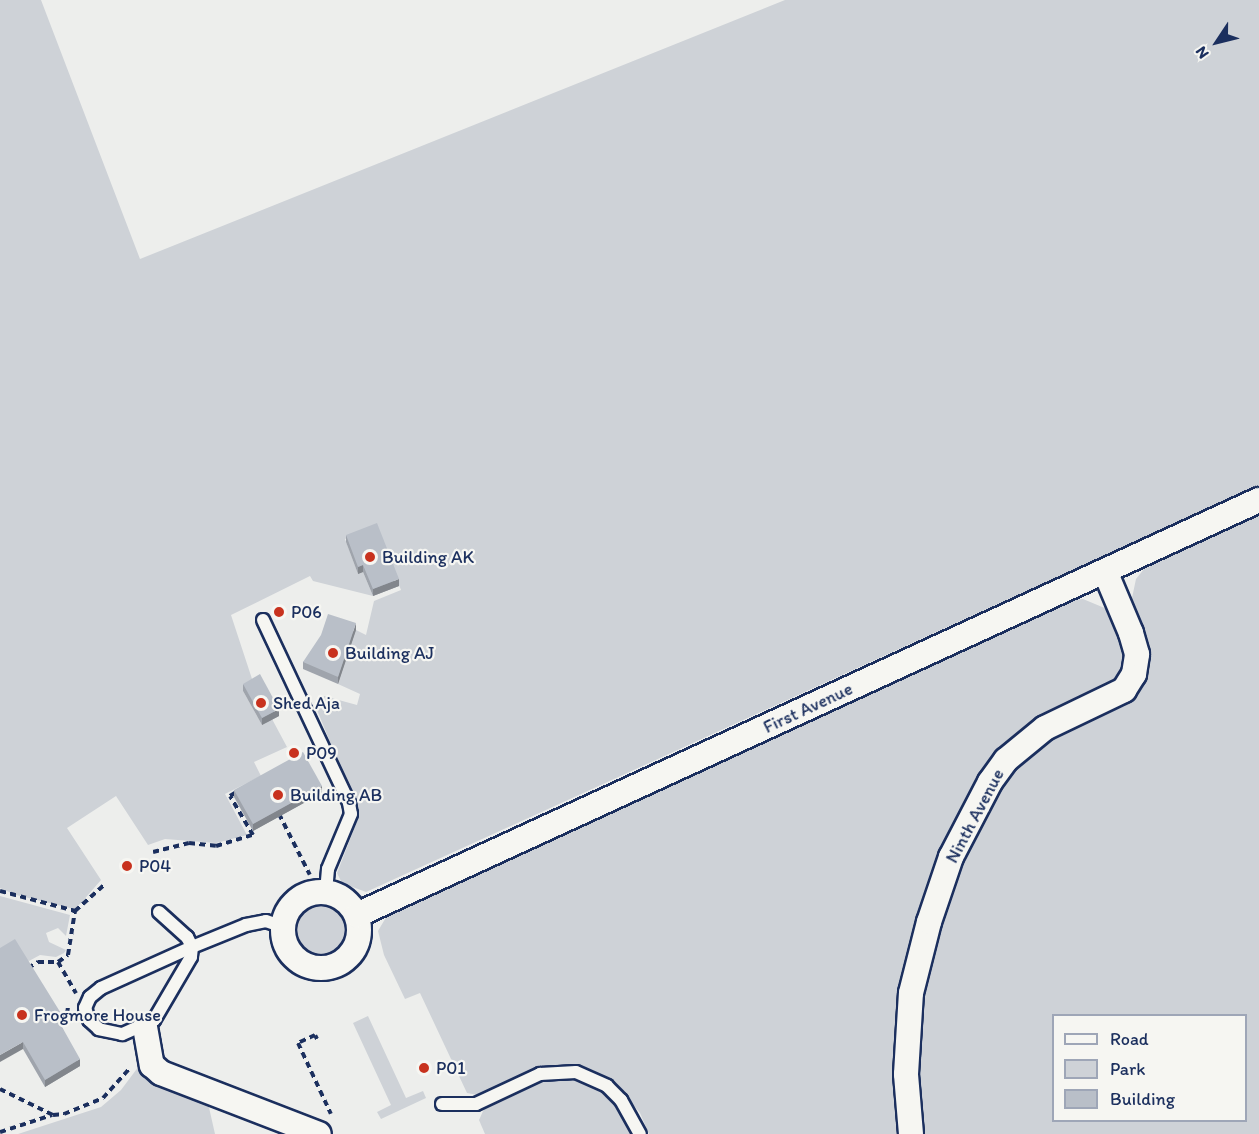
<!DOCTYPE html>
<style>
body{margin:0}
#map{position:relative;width:1259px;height:1134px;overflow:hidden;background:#edeeec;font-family:Itim,sans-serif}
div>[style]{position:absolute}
.green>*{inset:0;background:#ced2d7}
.round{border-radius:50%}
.path>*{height:4px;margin-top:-2px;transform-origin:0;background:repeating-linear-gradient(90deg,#1b2f5e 0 6px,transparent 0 10.5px)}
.roads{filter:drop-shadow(2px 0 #1b2f5e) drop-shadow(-2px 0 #1b2f5e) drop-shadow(0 2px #1b2f5e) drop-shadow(0 -2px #1b2f5e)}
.service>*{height:12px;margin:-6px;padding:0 6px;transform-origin:6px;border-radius:6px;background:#f6f6f2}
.minor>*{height:24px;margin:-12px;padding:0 12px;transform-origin:12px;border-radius:12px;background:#f6f6f2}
.minor>.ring{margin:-12px;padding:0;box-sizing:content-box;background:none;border:24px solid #f6f6f2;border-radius:50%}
.wall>*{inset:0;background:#9fa4ac}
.shaded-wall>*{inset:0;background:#82868c}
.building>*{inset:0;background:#b9bfc8}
.dots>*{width:16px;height:16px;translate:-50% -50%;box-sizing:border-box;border:3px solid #f6f6f2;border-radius:50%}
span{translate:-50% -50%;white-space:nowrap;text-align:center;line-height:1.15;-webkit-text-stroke:4.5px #f6f6f2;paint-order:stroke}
.poi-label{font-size:18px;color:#1b2f5e}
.left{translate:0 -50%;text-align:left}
.street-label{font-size:18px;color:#1b2f5e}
.legend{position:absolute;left:1052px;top:1014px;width:195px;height:108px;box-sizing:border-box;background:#f6f6f2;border:2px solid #9ea6b7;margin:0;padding:8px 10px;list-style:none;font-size:18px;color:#1b2f5e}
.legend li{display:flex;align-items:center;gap:12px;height:30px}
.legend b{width:30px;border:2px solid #9ea6b7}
.north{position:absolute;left:1187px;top:12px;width:60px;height:60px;-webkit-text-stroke:4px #f6f6f2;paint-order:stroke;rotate:235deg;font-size:16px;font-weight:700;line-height:24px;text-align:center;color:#1b2f5e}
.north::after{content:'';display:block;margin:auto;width:21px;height:27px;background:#1b2f5e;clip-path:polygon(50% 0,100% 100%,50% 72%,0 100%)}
</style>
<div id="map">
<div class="green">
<i style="clip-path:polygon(0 0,41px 0,140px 259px,785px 0,1259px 0,1259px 485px,366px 892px,342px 883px,337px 873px,358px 819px,357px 808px,315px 705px,324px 696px,357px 705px,360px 694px,338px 684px,356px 630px,366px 635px,374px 601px,401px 590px,376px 527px,345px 539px,358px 574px,363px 572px,373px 596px,313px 581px,310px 576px,231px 615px,254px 685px,243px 691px,262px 725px,272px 719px,287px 747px,254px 762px,261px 776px,225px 794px,247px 835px,216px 843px,165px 839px,148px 845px,116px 796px,67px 828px,101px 880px,81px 903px,74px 909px,16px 895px,0 888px)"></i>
<i style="clip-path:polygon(evenodd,1259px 514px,1259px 1134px,922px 1134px,918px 1019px,933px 944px,966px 848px,991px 803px,1007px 778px,1035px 748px,1061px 732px,1125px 706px,1146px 680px,1151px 659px,1132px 598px,1136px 579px,1144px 569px,1259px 514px,1054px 1016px,1246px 1016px,1246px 1120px,1054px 1120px,1054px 1016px)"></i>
<i style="clip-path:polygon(1083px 599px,1107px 609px,1116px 623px,1124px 644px,1120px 676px,1109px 687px,1049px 716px,944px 850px,901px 1134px,649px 1134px,640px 1113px,619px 1087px,593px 1070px,564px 1065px,535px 1070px,478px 1095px,467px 1093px,420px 993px,405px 999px,384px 955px,378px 931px,388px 914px,1071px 600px)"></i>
<i style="clip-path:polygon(0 896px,70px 915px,66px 936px,58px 928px,46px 933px,49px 942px,66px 950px,64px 953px,56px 957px,40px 955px,29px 961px,0 952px)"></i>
<i class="round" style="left:294px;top:902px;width:54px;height:54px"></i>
<i style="clip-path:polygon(368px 1016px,406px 1098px,423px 1091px,426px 1098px,381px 1119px,377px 1112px,391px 1105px,353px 1023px)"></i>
<i style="clip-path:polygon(142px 1062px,208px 1103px,215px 1134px,18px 1134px,101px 1107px,121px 1090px)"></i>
<i style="clip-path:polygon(561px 1078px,577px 1079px,605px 1092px,625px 1115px,633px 1134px,485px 1134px,479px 1120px,484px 1109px,534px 1082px)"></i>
</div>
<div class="path">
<i style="left:279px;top:814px;width:68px;rotate:63.1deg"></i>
<i style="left:153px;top:852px;width:37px;rotate:-14deg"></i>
<i style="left:189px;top:843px;width:27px;rotate:6deg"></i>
<i style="left:216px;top:846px;width:39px;rotate:-17deg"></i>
<i style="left:253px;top:835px;width:45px;rotate:-120.5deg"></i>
<i style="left:230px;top:796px;width:9px;rotate:-32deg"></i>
<i style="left:0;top:891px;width:78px;rotate:14.9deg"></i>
<i style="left:75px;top:911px;width:39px;rotate:-42deg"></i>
<i style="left:58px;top:962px;width:36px;rotate:60deg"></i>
<i style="left:28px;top:968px;width:12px;rotate:-31deg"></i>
<i style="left:38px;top:962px;width:20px"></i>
<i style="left:58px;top:962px;width:12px;rotate:-35deg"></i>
<i style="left:68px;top:955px;width:45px;rotate:-81deg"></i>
<i style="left:59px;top:1018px;width:9px;rotate:-27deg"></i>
<i style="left:67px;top:1014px;width:7px;rotate:-82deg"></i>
<i style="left:317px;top:1039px;width:4px;rotate:-117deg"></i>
<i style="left:315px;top:1035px;width:19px;rotate:155deg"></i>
<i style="left:298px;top:1043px;width:78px;rotate:65.1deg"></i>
<i style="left:0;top:1089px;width:59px;rotate:26.1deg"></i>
<i style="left:53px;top:1115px;width:11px;rotate:-5deg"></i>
<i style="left:64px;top:1114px;width:42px;rotate:-22.3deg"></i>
<i style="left:103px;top:1098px;width:40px;rotate:-48deg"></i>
<i style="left:0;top:1132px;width:55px;rotate:-18.1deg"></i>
</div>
<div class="roads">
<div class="service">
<i style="left:263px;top:620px;width:202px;rotate:64.8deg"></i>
<i style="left:349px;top:803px;width:11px;rotate:80deg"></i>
<i style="left:351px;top:814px;width:60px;rotate:112.7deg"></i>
<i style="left:328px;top:869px;width:23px;rotate:95deg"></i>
<i style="left:159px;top:912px;width:38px;rotate:42deg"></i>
<i style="left:187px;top:937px;width:11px;rotate:63deg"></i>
<i style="left:192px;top:947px;width:10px;rotate:96deg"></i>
<i style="left:191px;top:957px;width:73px;rotate:120.4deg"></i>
<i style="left:154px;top:1020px;width:35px;rotate:156deg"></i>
<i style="left:122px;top:1034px;width:24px;rotate:-168deg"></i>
<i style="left:99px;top:1029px;width:13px;rotate:-138deg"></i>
<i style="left:89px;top:1020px;width:13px;rotate:-108deg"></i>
<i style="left:85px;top:1008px;width:12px;rotate:-66deg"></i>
<i style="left:90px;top:997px;width:14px;rotate:-39deg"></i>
<i style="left:101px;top:988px;width:100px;rotate:-24.3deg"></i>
<i style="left:192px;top:947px;width:58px;rotate:-22.2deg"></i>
<i style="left:246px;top:925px;width:20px;rotate:-11deg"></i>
<i style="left:266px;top:921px;width:18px;rotate:19deg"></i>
<i style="left:442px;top:1104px;width:34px"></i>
<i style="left:476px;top:1104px;width:71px;rotate:-25.1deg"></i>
<i style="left:540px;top:1074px;width:36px;rotate:-3deg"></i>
<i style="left:576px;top:1072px;width:34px;rotate:24deg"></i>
<i style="left:607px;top:1086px;width:20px;rotate:45deg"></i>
<i style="left:621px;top:1100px;width:39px;rotate:61deg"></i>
</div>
<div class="minor">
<i class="ring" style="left:283px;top:892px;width:52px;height:52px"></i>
<i style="left:357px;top:915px;width:993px;rotate:-24.71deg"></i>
<i style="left:145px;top:1027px;width:39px;rotate:80deg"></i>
<i style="left:152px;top:1065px;width:12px;rotate:42deg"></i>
<i style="left:161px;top:1073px;width:169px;rotate:21.1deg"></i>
<i style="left:911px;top:1134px;width:60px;rotate:-94.8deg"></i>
<i style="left:906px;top:1074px;width:81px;rotate:-86.5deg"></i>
<i style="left:911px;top:993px;width:73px;rotate:-75.8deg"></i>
<i style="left:929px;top:922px;width:69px;rotate:-71.3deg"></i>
<i style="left:951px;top:857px;width:85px;rotate:-62.5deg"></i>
<i style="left:990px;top:782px;width:27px;rotate:-54deg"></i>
<i style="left:1006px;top:760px;width:50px;rotate:-39.4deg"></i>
<i style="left:1045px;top:728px;width:88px;rotate:-25.7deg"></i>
<i style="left:1124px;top:690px;width:19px;rotate:-58deg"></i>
<i style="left:1134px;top:674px;width:20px;rotate:-81deg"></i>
<i style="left:1137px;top:654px;width:22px;rotate:-106deg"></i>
<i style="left:1131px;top:633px;width:67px;rotate:-112.8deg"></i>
</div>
</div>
<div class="wall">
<i style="clip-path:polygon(346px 535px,399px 586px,373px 596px,363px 572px,358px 574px,346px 542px)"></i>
<i style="clip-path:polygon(356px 630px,338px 684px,303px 669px,303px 662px)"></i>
<i style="clip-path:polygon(243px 684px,279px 716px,262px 725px,243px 691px)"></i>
<i style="clip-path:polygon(234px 790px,322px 793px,253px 831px,234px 797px)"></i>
<i style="clip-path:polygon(0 948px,62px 1022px,60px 1023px,80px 1066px,45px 1087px,23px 1049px)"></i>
</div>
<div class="shaded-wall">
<i style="clip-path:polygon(363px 565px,363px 572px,358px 574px,358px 567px)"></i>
<i style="clip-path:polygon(399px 579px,399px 586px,373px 596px,373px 589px)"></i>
<i style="clip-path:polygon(356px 623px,356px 630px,338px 684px,338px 677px)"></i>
<i style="clip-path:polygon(279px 709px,279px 716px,262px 725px,262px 718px)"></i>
<i style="clip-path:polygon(322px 786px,322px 793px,253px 831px,253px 824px)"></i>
<i style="clip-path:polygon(62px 1015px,62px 1022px,57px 1025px,57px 1018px)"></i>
<i style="clip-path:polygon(23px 1042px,23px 1049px,0 1062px,0 1055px)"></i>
<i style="clip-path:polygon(80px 1059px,80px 1066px,45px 1087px,45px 1080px)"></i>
</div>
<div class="building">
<i style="clip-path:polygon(377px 523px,399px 579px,373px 589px,363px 565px,358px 567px,346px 535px)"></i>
<i style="clip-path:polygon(328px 614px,356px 623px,338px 677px,303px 662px,321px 635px)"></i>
<i style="clip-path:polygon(260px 674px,279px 709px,262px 718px,243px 684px)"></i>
<i style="clip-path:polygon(303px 752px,322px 786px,253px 824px,234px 790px)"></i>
<i style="clip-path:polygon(15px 939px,62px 1015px,57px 1018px,80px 1059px,45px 1080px,23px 1042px,0 1055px,0 948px)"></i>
</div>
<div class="dots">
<i style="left:370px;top:557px;background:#c8321e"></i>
<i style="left:279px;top:612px;background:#c8321e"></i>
<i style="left:333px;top:653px;background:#c8321e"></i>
<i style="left:261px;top:703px;background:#c8321e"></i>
<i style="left:294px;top:753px;background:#c8321e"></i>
<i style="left:278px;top:795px;background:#c8321e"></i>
<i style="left:127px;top:866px;background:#c8321e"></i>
<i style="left:22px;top:1015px;background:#c8321e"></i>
<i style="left:424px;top:1068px;background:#c8321e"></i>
</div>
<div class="poi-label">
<span class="left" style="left:382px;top:557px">Building AK</span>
<span class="left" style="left:291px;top:612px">P06</span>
<span class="left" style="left:345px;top:653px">Building AJ</span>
<span class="left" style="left:273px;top:703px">Shed Aja</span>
<span class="left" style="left:306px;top:753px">P09</span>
<span class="left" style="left:290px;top:795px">Building AB</span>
<span class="left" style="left:139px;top:866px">P04</span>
<span class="left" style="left:34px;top:1015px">Frogmore House</span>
<span class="left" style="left:436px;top:1068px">P01</span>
</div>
<div class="street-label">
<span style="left:808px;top:708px;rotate:-25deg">First Avenue</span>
<span style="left:975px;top:816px;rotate:-62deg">Ninth Avenue</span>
</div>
<ul class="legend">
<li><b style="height:8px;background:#f6f6f2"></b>Road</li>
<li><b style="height:16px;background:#ced2d7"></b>Park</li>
<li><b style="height:16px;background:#b9bfc8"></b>Building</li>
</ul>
<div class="north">N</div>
</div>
